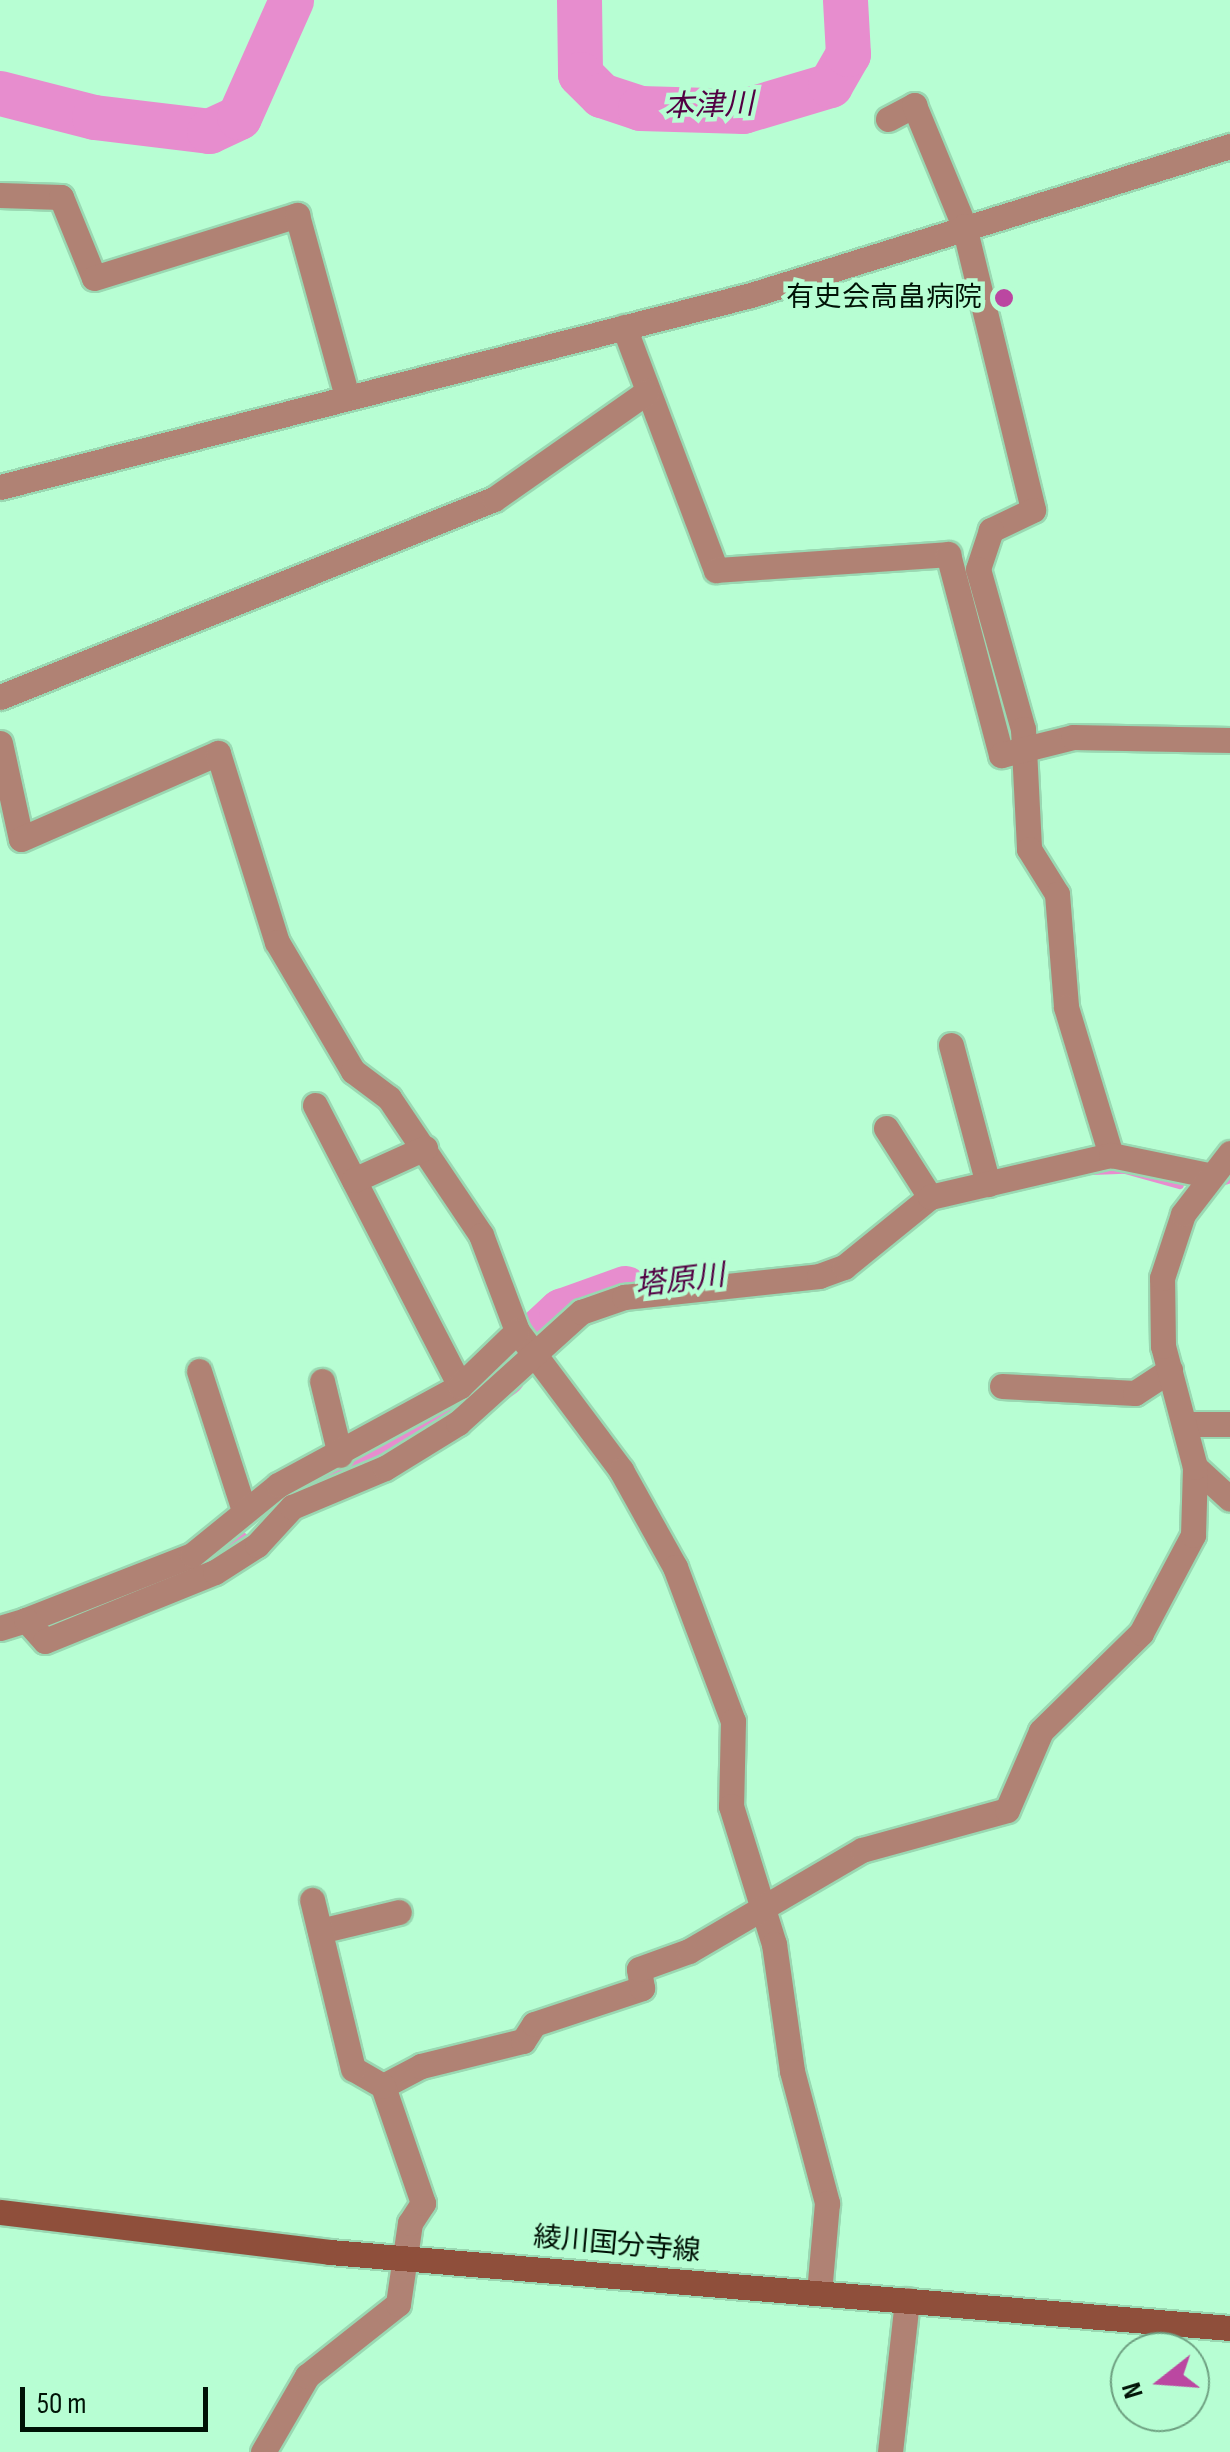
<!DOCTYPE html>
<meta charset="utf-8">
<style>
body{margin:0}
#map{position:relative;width:1230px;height:2452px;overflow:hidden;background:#b7fed3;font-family:"Sofia Sans Condensed","Noto Sans JP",sans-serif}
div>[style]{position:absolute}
.stream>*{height:8px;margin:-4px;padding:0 4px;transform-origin:4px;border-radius:4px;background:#e78dce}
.river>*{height:45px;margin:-22.5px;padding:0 22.5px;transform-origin:22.5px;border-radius:22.5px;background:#e78dce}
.roads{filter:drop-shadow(2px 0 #9ad8b2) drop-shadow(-2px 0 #9ad8b2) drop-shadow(0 2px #9ad8b2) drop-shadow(0 -2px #9ad8b2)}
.street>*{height:25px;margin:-12.5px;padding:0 12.5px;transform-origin:12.5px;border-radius:12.5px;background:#b08274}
.secondary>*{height:25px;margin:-12.5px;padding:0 12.5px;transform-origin:12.5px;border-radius:12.5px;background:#8f4f3b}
.dots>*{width:28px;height:28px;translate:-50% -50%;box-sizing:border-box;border:5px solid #b7fed3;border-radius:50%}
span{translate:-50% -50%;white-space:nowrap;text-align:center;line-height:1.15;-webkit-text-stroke:9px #b7fed3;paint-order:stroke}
.poi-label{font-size:28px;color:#001306}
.right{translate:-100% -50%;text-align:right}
.street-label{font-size:28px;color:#001306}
.water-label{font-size:30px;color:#520043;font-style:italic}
.north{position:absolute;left:1110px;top:2332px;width:100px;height:100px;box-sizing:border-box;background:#b7fed3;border:2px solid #6ea081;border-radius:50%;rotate:253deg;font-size:28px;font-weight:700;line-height:40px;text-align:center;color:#001306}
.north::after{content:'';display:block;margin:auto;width:35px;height:45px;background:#bb47a1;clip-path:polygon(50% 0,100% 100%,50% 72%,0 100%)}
.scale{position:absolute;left:20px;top:2387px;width:188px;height:45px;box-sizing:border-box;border:5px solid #001306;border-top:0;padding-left:12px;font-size:30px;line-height:35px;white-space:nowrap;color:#001306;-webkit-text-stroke:8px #b7fed3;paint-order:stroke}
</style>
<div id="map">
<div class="stream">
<i style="left:1092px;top:1171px;width:33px;rotate:-2deg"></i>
<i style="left:1125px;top:1170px;width:57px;rotate:15.3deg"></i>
<i style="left:1213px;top:1185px;width:18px;rotate:-19deg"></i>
</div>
<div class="river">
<i style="left:579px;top:0;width:74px;rotate:89.2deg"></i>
<i style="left:580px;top:74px;width:30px;rotate:45deg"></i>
<i style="left:601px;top:95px;width:41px;rotate:18.4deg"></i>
<i style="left:640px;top:108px;width:103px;rotate:1.7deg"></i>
<i style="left:743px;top:111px;width:91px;rotate:-16.6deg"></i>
<i style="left:830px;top:85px;width:36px;rotate:-60deg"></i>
<i style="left:848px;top:54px;width:54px;rotate:-93.2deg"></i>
<i style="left:0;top:93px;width:97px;rotate:14.3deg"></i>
<i style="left:94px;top:117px;width:116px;rotate:6.9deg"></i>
<i style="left:209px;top:131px;width:33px;rotate:-25deg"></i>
<i style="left:239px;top:117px;width:128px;rotate:-66deg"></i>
<i style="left:537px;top:1333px;width:33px;rotate:-43deg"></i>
<i style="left:561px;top:1311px;width:68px;rotate:-19.8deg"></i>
<i style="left:296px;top:1497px;width:129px;rotate:-27.2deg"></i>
<i style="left:411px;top:1438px;width:112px;rotate:-34.8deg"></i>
<i style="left:57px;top:1623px;width:188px;rotate:-22.9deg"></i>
</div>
<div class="roads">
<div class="street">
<i style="left:888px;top:119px;width:30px;rotate:-28deg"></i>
<i style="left:914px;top:105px;width:131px;rotate:67.5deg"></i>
<i style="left:964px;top:226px;width:292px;rotate:76.3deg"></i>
<i style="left:1033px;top:510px;width:47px;rotate:154.5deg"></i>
<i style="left:991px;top:530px;width:41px;rotate:108.4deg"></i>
<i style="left:978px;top:569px;width:166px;rotate:74.3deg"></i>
<i style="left:1023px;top:729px;width:120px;rotate:87.1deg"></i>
<i style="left:1029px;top:849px;width:53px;rotate:58.1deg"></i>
<i style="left:1057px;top:894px;width:113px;rotate:85.4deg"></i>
<i style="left:1066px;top:1007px;width:155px;rotate:73.1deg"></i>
<i style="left:0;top:195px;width:61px;rotate:1.9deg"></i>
<i style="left:61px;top:197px;width:87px;rotate:67.8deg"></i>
<i style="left:94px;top:278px;width:213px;rotate:-17.2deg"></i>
<i style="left:297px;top:215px;width:188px;rotate:74.6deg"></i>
<i style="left:624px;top:327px;width:260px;rotate:69.3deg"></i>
<i style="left:716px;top:570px;width:233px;rotate:-3.9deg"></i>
<i style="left:948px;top:554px;width:208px;rotate:75.2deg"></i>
<i style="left:1001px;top:755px;width:74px;rotate:-14deg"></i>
<i style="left:1073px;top:737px;width:157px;rotate:1.1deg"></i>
<i style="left:0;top:487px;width:775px;rotate:-14.34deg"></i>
<i style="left:751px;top:295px;width:502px;rotate:-17.28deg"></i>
<i style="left:0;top:697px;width:532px;rotate:-21.84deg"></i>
<i style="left:494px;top:499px;width:187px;rotate:-35deg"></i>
<i style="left:0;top:743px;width:98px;rotate:77.7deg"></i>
<i style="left:21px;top:839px;width:215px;rotate:-23.6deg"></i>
<i style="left:218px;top:753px;width:198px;rotate:72.7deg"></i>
<i style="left:277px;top:942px;width:150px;rotate:59.5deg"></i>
<i style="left:353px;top:1071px;width:45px;rotate:36.9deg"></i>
<i style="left:389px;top:1098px;width:165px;rotate:56.1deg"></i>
<i style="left:481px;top:1235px;width:103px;rotate:69.4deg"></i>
<i style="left:517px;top:1331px;width:174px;rotate:53.2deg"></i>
<i style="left:621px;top:1470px;width:111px;rotate:60.9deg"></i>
<i style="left:675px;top:1567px;width:165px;rotate:69.4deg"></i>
<i style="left:733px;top:1721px;width:85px;rotate:91.3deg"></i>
<i style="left:731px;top:1806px;width:145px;rotate:72.7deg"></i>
<i style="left:774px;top:1944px;width:128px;rotate:81.9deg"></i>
<i style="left:792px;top:2071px;width:137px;rotate:75.1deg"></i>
<i style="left:827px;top:2203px;width:90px;rotate:95.1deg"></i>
<i style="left:951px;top:1045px;width:144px;rotate:75.1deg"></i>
<i style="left:315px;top:1105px;width:316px;rotate:62.7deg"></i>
<i style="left:886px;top:1128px;width:82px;rotate:57.5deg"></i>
<i style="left:354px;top:1180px;width:78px;rotate:-24.3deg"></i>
<i style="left:199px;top:1371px;width:146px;rotate:72.1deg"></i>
<i style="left:322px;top:1381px;width:76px;rotate:76.3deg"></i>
<i style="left:1002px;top:1386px;width:133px;rotate:3deg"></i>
<i style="left:1135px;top:1393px;width:42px;rotate:-33.3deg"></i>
<i style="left:1186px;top:1424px;width:44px"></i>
<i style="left:1195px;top:1467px;width:47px;rotate:42.4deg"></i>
<i style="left:26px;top:1620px;width:178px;rotate:-21.4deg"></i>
<i style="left:192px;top:1555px;width:111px;rotate:-39.1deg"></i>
<i style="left:278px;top:1485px;width:207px;rotate:-28.5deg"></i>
<i style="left:460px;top:1386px;width:79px;rotate:-44deg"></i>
<i style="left:0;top:1628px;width:27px;rotate:-17deg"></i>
<i style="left:26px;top:1620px;width:28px;rotate:48deg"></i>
<i style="left:45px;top:1641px;width:183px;rotate:-22.1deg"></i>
<i style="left:215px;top:1572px;width:50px;rotate:-32.7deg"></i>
<i style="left:257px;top:1545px;width:52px;rotate:-47.4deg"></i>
<i style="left:292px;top:1507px;width:101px;rotate:-22.8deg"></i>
<i style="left:385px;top:1468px;width:86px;rotate:-31.7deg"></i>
<i style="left:458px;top:1423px;width:166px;rotate:-42.1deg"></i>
<i style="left:581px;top:1312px;width:46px;rotate:-19.2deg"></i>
<i style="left:624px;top:1297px;width:196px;rotate:-6.1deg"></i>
<i style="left:819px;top:1276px;width:27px;rotate:-20deg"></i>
<i style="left:844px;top:1267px;width:111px;rotate:-39.1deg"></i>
<i style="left:930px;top:1197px;width:186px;rotate:-13.1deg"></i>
<i style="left:1111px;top:1155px;width:99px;rotate:11.7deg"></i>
<i style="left:320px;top:1931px;width:81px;rotate:-13.5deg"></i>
<i style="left:383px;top:2086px;width:43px;rotate:-27.8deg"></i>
<i style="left:421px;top:2066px;width:105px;rotate:-13.8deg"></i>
<i style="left:523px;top:2041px;width:20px;rotate:-57deg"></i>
<i style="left:534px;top:2024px;width:114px;rotate:-18.4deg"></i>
<i style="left:642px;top:1988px;width:19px;rotate:-99deg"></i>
<i style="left:639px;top:1969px;width:53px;rotate:-19.8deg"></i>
<i style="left:689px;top:1951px;width:200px;rotate:-30.3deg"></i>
<i style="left:862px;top:1850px;width:150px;rotate:-15.4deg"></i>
<i style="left:1007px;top:1810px;width:86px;rotate:-66.7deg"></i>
<i style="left:1041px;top:1731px;width:140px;rotate:-44.4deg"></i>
<i style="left:1141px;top:1633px;width:111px;rotate:-62deg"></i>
<i style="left:1193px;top:1535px;width:68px;rotate:-88.3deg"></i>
<i style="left:1195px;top:1467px;width:125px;rotate:-104.8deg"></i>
<i style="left:1163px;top:1346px;width:68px;rotate:-90.8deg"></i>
<i style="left:1162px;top:1278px;width:67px;rotate:-71.8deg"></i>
<i style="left:1183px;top:1214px;width:77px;rotate:-52.4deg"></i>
<i style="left:263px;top:2452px;width:88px;rotate:-59.9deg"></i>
<i style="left:307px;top:2376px;width:116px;rotate:-38.4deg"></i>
<i style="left:398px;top:2304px;width:82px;rotate:-81.6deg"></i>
<i style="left:410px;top:2223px;width:24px;rotate:-57deg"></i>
<i style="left:423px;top:2203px;width:124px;rotate:-108.9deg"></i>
<i style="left:383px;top:2086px;width:34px;rotate:-150deg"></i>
<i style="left:353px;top:2069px;width:174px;rotate:-103.6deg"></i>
<i style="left:890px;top:2452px;width:153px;rotate:-83.6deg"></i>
</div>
<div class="secondary">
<i style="left:0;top:2212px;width:332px;rotate:6.9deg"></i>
<i style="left:330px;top:2252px;width:903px;rotate:4.83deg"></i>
</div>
</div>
<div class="dots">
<i style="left:1004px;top:298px;background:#bb47a1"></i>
</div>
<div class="poi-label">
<span class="right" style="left:982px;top:298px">有史会高畠病院</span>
</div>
<div class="street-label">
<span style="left:617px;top:2245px;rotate:5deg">綾川国分寺線</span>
</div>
<div class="water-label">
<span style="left:709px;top:106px;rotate:-2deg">本津川</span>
<span style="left:680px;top:1281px;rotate:-7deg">塔原川</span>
</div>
<div class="north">N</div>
<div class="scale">50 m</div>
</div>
